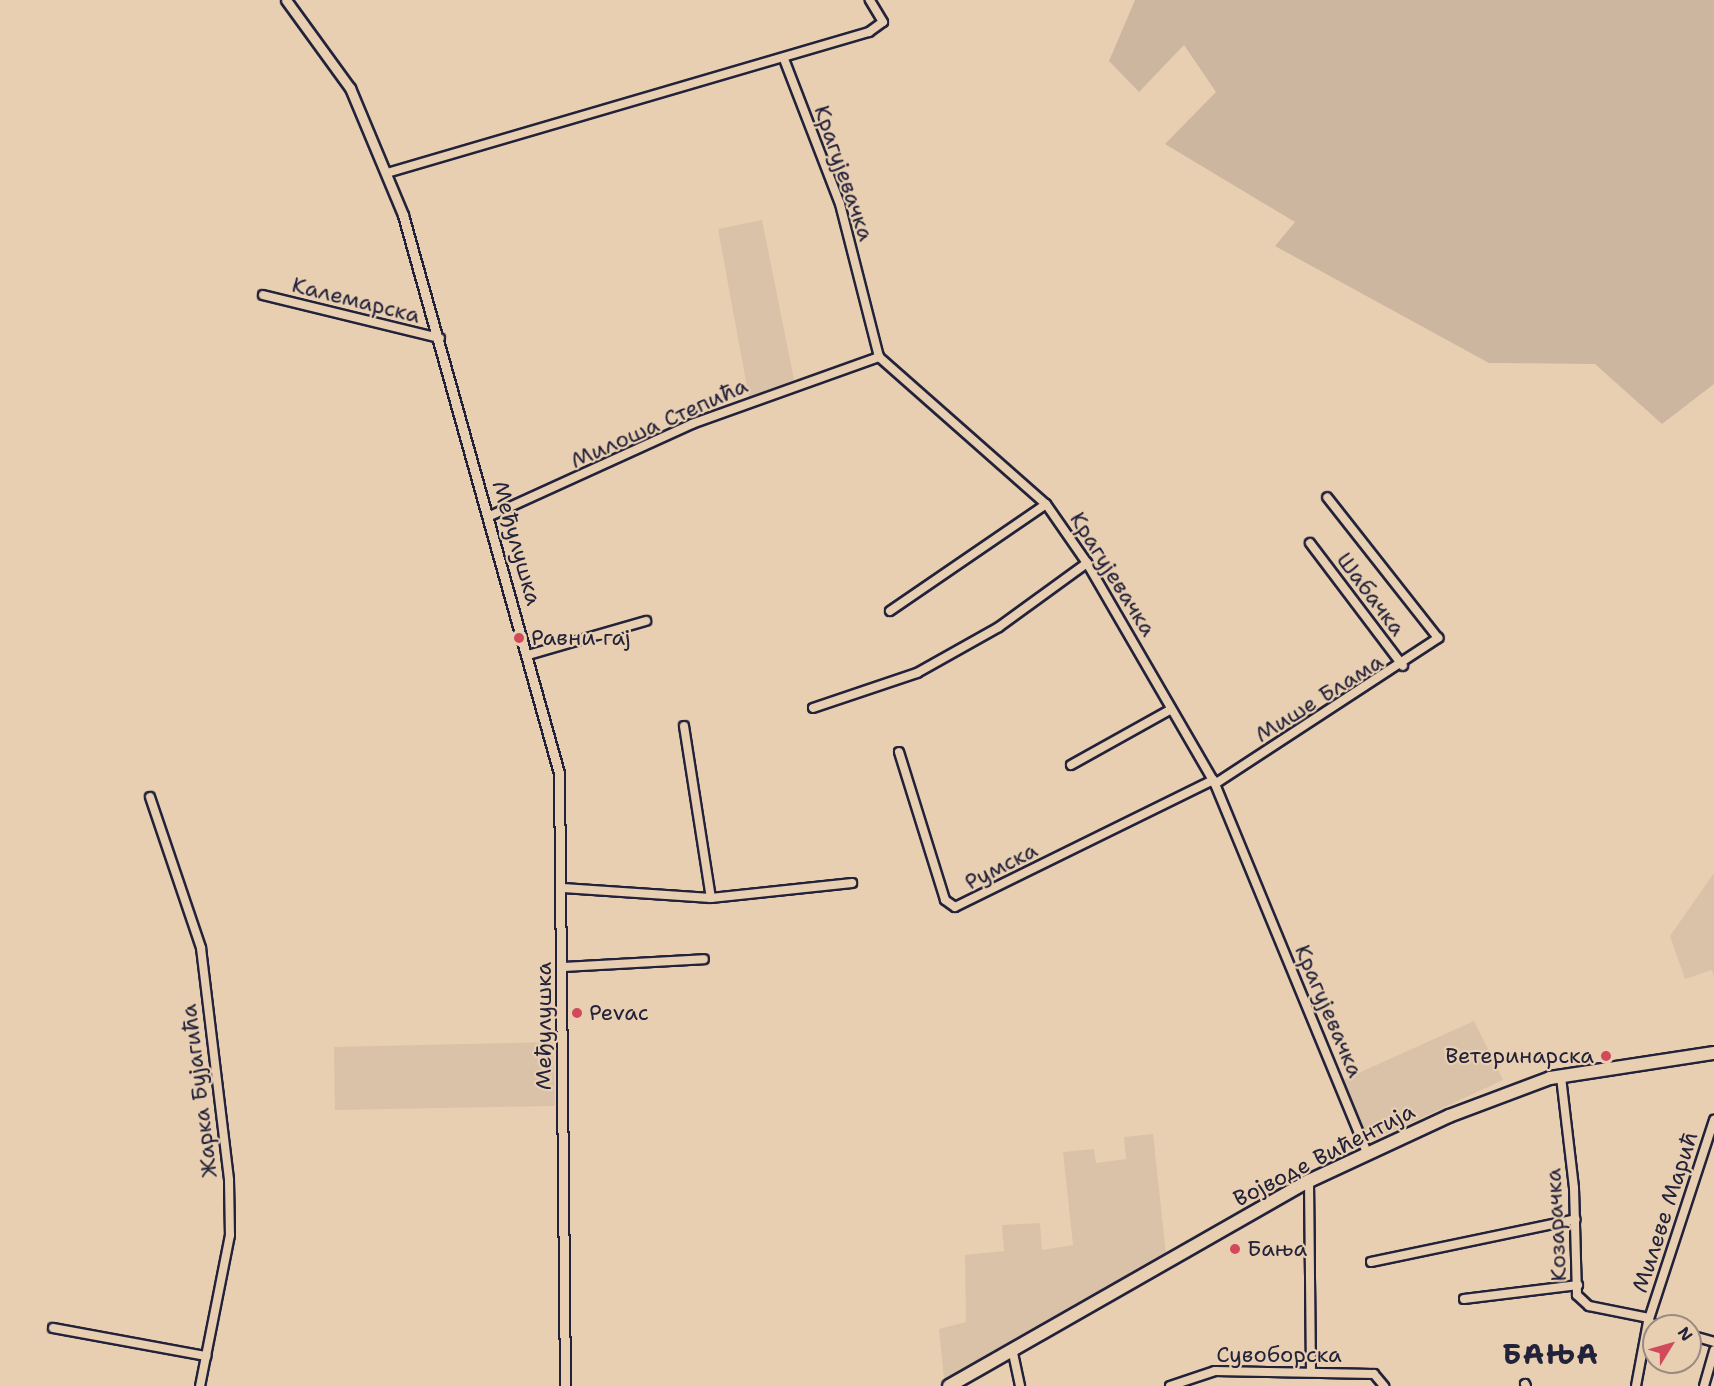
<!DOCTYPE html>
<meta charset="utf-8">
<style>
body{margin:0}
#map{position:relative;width:1714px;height:1386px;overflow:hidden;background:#e9cfb1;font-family:"Shantell Sans",sans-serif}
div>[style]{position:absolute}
.built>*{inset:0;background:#dac2a8}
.green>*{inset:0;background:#ccb6a0}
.roads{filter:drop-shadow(2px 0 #22223b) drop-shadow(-2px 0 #22223b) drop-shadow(0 2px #22223b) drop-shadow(0 -2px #22223b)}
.minor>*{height:8px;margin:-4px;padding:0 4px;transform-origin:4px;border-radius:4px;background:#e9cfb1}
.tertiary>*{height:9px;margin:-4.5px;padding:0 4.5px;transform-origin:4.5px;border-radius:4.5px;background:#e9cfb1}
.primary>*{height:12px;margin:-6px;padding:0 6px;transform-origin:6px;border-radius:6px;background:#e9cfb1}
.dots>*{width:16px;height:16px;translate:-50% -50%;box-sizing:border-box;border:3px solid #e9cfb1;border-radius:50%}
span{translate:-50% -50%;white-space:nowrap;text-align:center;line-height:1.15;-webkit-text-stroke:4.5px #e9cfb1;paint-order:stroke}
.street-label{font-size:22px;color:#22223b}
.poi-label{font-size:22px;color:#22223b}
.left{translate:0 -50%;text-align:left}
.right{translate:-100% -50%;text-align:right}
.district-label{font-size:28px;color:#22223b;font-weight:700;letter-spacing:1.5px}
.north{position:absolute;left:1642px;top:1314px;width:60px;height:60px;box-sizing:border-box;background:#e9cfb1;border:2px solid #998a82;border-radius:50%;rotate:53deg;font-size:16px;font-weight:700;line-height:24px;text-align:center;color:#22223b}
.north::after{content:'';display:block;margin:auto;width:21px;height:27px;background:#d1495b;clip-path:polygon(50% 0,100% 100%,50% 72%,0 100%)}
</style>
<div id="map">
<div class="built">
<i style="clip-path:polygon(762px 220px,794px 380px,749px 398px,718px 229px)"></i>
<i style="clip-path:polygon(1714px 873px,1714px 976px,1712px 970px,1685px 979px,1670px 936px)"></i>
<i style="clip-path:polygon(1474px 1021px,1503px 1080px,1374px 1140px,1366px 1134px,1343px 1080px)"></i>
<i style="clip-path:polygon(553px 1042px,555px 1106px,335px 1110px,334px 1047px)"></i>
<i style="clip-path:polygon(1153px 1134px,1166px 1254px,1109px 1292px,944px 1379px,939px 1329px,966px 1322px,965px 1255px,1004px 1251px,1002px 1225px,1040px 1223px,1042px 1250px,1073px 1245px,1063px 1152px,1094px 1149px,1096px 1163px,1126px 1159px,1124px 1137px)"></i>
</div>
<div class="green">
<i style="clip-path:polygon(1135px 0,1714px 0,1714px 384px,1662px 424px,1595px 364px,1489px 363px,1275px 246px,1295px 222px,1165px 144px,1216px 92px,1184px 45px,1139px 92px,1109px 61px)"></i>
</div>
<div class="roads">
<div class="minor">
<i style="left:784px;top:59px;width:155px;rotate:68.9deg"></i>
<i style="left:840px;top:204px;width:158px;rotate:75.7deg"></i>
<i style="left:879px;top:357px;width:222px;rotate:41.4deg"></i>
<i style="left:1046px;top:504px;width:72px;rotate:55.2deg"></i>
<i style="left:1087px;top:563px;width:255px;rotate:59.9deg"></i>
<i style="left:1215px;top:784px;width:399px;rotate:67.6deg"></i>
<i style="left:387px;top:173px;width:502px;rotate:-16.31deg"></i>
<i style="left:869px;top:32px;width:17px;rotate:-36deg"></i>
<i style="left:883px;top:22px;width:26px;rotate:-121deg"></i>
<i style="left:263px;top:295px;width:182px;rotate:13.7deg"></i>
<i style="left:490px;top:516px;width:222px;rotate:-24.5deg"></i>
<i style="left:692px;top:424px;width:199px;rotate:-19.7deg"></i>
<i style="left:1310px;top:543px;width:154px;rotate:52.9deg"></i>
<i style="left:890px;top:611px;width:189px;rotate:-34.4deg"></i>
<i style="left:528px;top:655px;width:123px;rotate:-16.1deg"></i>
<i style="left:813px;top:708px;width:110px;rotate:-18.6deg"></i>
<i style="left:917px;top:673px;width:94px;rotate:-29.3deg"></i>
<i style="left:999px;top:627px;width:109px;rotate:-36deg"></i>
<i style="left:684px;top:726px;width:174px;rotate:81.1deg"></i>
<i style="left:899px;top:752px;width:155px;rotate:72.7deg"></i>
<i style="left:945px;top:900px;width:12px;rotate:35deg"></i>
<i style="left:955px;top:907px;width:288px;rotate:-26.2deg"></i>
<i style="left:1071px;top:765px;width:113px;rotate:-29.1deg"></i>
<i style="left:1215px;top:784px;width:267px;rotate:-33.2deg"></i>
<i style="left:1438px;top:638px;width:179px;rotate:-128.2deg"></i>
<i style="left:150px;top:797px;width:159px;rotate:71.3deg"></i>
<i style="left:201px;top:948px;width:234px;rotate:83.1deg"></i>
<i style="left:229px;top:1180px;width:55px;rotate:89deg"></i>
<i style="left:230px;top:1235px;width:154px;rotate:101.2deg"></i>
<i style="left:563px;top:888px;width:148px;rotate:3.9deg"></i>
<i style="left:711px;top:898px;width:142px;rotate:-6.1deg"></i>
<i style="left:563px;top:967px;width:141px;rotate:-3.2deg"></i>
<i style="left:1561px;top:1077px;width:112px;rotate:83.3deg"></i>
<i style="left:1574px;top:1188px;width:107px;rotate:88.4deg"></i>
<i style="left:1577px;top:1295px;width:16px;rotate:43deg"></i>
<i style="left:1589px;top:1306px;width:61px;rotate:11.3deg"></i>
<i style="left:1309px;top:1181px;width:190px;rotate:89.4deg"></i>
<i style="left:1371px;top:1262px;width:209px;rotate:-11.8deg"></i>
<i style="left:1464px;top:1299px;width:115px;rotate:-7deg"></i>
<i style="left:1648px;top:1322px;width:13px;rotate:18deg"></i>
<i style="left:53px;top:1328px;width:156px;rotate:10.4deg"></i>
<i style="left:1690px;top:1335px;width:25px;rotate:16deg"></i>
<i style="left:1013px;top:1353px;width:34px;rotate:78deg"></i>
<i style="left:1525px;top:1384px;width:2px;rotate:63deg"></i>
<i style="left:1170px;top:1386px;width:47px;rotate:-18.4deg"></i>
<i style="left:1215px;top:1371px;width:159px;rotate:1.1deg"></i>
<i style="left:1374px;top:1374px;width:16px;rotate:50deg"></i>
<i style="left:1636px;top:1386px;width:65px;rotate:-79.4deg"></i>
<i style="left:1648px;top:1322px;width:213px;rotate:-71.9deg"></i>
<i style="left:1704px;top:1386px;width:37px;rotate:-74deg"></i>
</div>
<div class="tertiary">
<i style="left:286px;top:0;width:109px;rotate:54deg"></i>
<i style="left:350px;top:88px;width:138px;rotate:67.3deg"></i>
<i style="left:403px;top:215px;width:579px;rotate:74.38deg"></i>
<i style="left:559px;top:773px;width:613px;rotate:89.44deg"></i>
</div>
<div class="primary">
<i style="left:949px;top:1386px;width:414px;rotate:-29.7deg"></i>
<i style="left:1309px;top:1181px;width:154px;rotate:-24.9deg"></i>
<i style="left:1449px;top:1116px;width:108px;rotate:-20.6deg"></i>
<i style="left:1550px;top:1078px;width:166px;rotate:-8.7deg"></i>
</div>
</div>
<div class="dots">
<i style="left:519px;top:638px;background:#d1495b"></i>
<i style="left:577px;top:1013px;background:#d1495b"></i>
<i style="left:1606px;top:1056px;background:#d1495b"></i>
<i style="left:1235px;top:1249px;background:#d1495b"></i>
</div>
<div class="street-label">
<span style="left:844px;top:173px;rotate:71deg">Крагујевачка</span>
<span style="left:356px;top:300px;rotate:14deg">Калемарска</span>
<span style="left:659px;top:423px;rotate:-24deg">Милоша Степића</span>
<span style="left:517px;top:543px;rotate:74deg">Међулушка</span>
<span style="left:1113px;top:574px;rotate:58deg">Крагујевачка</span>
<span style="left:1371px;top:594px;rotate:53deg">Шабачка</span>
<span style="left:1319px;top:698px;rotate:-32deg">Мише Блама</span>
<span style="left:1001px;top:866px;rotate:-27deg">Румска</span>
<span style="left:1329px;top:1011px;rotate:67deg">Крагујевачка</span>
<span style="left:544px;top:1026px;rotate:-90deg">Међулушка</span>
<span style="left:199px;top:1091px;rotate:-97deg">Жарка Бујагића</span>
<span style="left:1324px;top:1155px;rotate:-27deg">Војводе Вићентија</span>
<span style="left:1665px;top:1212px;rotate:-72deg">Милеве Марић</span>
<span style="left:1556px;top:1225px;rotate:-93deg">Козарачка</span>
<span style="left:1279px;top:1355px">Сувоборска</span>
</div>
<div class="poi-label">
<span class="left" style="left:531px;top:638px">Равни гај</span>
<span class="left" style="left:589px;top:1013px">Pevac</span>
<span class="right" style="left:1594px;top:1056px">Ветеринарска</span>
<span class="left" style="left:1247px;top:1249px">Бања</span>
</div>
<div class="district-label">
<span style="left:1551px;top:1354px">БАЊА</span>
</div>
<div class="north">N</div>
</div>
